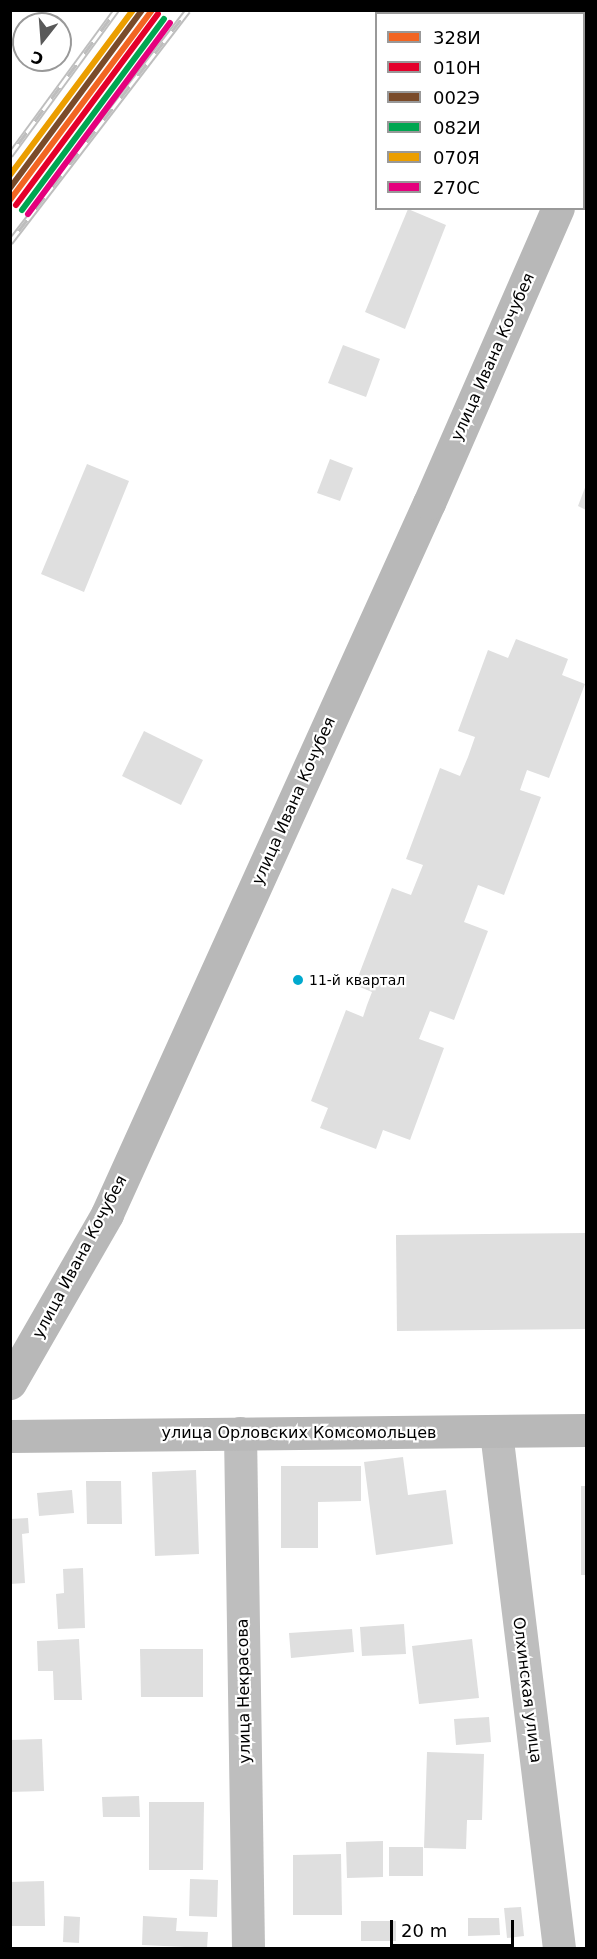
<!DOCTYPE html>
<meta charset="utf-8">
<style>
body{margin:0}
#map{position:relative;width:597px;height:1959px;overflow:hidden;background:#fff;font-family:"DejaVu Sans",sans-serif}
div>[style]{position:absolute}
.building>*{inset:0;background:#dfdfdf}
.street>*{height:33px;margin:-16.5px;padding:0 16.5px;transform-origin:16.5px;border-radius:16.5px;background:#bebebe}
.secondary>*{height:33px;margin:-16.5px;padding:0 16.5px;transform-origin:16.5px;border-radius:16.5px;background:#b8b8b8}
.rail>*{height:7px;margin-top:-3.5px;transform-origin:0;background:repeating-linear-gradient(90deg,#fff 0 14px,#bebebe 0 28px);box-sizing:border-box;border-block:2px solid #bebebe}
.rail-1>*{height:6px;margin:-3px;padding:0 3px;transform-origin:3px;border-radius:3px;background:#f26522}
.rail-2>*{height:6px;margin:-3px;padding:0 3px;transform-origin:3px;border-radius:3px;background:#e4002b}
.rail-3>*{height:6px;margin:-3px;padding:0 3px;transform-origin:3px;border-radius:3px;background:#7a4b2a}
.rail-4>*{height:6px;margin:-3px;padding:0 3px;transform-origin:3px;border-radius:3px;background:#00a651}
.rail-5>*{height:6px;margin:-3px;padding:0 3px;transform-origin:3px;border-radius:3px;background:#eb9e00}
.rail-6>*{height:6px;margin:-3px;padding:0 3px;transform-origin:3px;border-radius:3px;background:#e5007d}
.dots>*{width:16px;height:16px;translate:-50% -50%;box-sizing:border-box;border:3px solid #fff;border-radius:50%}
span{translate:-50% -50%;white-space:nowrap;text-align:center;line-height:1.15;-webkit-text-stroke:4.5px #fff;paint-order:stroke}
.bus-label{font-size:14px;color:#000}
.left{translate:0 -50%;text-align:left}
.street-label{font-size:16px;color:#000}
.frame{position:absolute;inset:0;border:12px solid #000;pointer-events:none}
.legend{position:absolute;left:375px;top:12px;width:210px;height:198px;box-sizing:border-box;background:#fff;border:2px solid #999;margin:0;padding:8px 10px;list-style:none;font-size:18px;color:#000}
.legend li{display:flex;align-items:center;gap:12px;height:30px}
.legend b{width:30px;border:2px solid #999}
.north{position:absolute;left:12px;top:12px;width:60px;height:60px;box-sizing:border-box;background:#fff;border:2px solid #999;border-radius:50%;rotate:197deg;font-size:16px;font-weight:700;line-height:24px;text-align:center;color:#000}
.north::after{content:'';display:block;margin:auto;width:21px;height:27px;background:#595959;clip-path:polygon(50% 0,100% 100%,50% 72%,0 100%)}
.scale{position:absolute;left:390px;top:1920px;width:124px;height:27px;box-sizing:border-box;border:3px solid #000;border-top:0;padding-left:8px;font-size:18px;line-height:21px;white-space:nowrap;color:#000;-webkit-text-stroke:4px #fff;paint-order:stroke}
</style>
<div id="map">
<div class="building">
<i style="clip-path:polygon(408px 209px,446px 225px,405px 329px,365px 312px)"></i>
<i style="clip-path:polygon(343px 345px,380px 359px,366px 397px,328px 383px)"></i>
<i style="clip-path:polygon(330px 459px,353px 468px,340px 501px,317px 493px)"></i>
<i style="clip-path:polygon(87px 464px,129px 481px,84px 592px,41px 574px)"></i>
<i style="clip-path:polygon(586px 485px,586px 510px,578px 506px)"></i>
<i style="clip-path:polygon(516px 639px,568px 659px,562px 675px,585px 684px,549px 778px,527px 770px,520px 790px,541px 797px,504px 895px,478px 885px,464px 922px,488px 931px,454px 1020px,430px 1011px,419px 1039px,444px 1048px,410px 1140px,383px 1130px,376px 1149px,320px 1128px,328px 1108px,311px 1101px,346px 1010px,363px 1017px,367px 1005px,372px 992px,355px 985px,392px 888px,411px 895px,423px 865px,406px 859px,440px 768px,460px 776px,468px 757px,475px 737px,458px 731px,488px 650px,508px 658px)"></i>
<i style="clip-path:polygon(144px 731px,203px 760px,181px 805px,122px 776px)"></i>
<i style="clip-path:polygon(586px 1233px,586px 1329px,397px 1331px,396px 1235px)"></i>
<i style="clip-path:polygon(403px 1457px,408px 1495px,446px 1490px,453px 1544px,376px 1555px,364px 1462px)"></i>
<i style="clip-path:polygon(281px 1466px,361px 1466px,361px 1501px,318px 1502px,318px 1548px,281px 1548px)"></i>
<i style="clip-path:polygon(196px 1470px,199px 1554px,155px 1556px,152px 1472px)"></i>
<i style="clip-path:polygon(86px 1481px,121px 1481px,122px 1524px,87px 1524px)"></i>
<i style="clip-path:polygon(581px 1486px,586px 1486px,586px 1575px,581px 1575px)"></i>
<i style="clip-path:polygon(72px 1490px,74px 1513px,39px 1516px,37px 1493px)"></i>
<i style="clip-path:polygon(28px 1518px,29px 1533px,22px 1534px,25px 1583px,10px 1584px,10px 1519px)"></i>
<i style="clip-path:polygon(83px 1568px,85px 1628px,58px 1629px,56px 1594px,64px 1593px,63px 1569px)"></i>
<i style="clip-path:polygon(404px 1624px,406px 1654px,362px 1656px,360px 1627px)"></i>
<i style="clip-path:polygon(352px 1629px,354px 1652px,291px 1658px,289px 1633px)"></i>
<i style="clip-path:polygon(79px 1639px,82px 1700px,54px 1700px,53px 1671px,38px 1671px,37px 1641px)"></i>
<i style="clip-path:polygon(472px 1639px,479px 1698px,419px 1704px,412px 1646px)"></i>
<i style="clip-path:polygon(140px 1649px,203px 1649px,203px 1697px,141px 1697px)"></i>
<i style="clip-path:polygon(489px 1717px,491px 1742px,456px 1745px,454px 1719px)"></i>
<i style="clip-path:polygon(42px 1739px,44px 1791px,10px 1792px,10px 1740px)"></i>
<i style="clip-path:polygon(427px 1752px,484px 1754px,482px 1820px,467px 1820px,466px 1849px,424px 1848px)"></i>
<i style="clip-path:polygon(139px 1796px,140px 1817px,103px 1817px,102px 1797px)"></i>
<i style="clip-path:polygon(149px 1802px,204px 1802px,203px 1870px,149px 1870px)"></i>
<i style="clip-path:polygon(383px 1841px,383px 1877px,347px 1878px,346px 1842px)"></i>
<i style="clip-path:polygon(389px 1847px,423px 1847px,423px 1876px,389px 1876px)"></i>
<i style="clip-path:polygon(341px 1854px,342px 1915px,293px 1915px,293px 1855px)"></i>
<i style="clip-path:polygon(190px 1879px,218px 1880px,217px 1917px,189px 1916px)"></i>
<i style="clip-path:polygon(44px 1881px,45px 1926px,10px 1926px,10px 1882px)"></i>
<i style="clip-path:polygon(521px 1907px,524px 1936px,507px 1938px,504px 1908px)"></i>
<i style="clip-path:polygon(64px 1916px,80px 1917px,79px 1943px,63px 1942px)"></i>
<i style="clip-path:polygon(143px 1916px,177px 1918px,176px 1931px,208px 1932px,207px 1948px,142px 1945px)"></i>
<i style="clip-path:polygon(468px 1918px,499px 1918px,500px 1935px,468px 1936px)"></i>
<i style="clip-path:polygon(361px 1921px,396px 1921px,396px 1941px,361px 1941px)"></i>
</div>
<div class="street">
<i style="left:496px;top:1432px;width:520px;rotate:83.04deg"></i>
<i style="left:240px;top:1433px;width:515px;rotate:89.11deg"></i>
</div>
<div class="secondary">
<i style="left:584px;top:150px;width:7px;rotate:-74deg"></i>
<i style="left:10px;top:1383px;width:195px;rotate:-60.1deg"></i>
<i style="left:107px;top:1214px;width:781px;rotate:-65.64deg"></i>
<i style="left:429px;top:503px;width:322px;rotate:-66.4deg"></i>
<i style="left:10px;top:1436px;width:576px;rotate:-0.6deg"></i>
</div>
<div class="rail">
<i style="left:10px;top:155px;width:180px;rotate:-53.8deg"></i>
<i style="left:10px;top:242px;width:292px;rotate:-52.5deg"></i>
</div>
<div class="rail-1">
<i style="left:10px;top:200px;width:237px;rotate:-53.2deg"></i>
</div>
<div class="rail-2">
<i style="left:16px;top:205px;width:238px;rotate:-53.4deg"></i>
</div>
<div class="rail-3">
<i style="left:10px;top:188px;width:222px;rotate:-53.4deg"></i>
</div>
<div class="rail-4">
<i style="left:22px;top:210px;width:238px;rotate:-53.4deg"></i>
</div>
<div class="rail-5">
<i style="left:10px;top:175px;width:206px;rotate:-53.3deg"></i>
</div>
<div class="rail-6">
<i style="left:28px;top:214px;width:238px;rotate:-53.4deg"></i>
</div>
<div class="dots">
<i style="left:298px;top:980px;background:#00a9ce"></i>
</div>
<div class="bus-label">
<span class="left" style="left:309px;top:980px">11-й квартал</span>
</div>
<div class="street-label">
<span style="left:493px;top:357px;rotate:-66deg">улица Ивана Кочубея</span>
<span style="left:294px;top:801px;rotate:-66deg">улица Ивана Кочубея</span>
<span style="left:80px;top:1257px;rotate:-62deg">улица Ивана Кочубея</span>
<span style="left:299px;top:1433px">улица Орловских Комсомольцев</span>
<span style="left:527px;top:1690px;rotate:83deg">Олхинская улица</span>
<span style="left:244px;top:1691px;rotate:-91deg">улица Некрасова</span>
</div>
<div class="frame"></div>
<ul class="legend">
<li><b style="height:8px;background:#f26522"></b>328И</li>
<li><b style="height:8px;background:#e4002b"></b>010Н</li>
<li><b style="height:8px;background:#7a4b2a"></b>002Э</li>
<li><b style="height:8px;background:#00a651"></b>082И</li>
<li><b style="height:8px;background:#eb9e00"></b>070Я</li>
<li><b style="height:8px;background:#e5007d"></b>270С</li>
</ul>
<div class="north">С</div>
<div class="scale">20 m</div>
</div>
